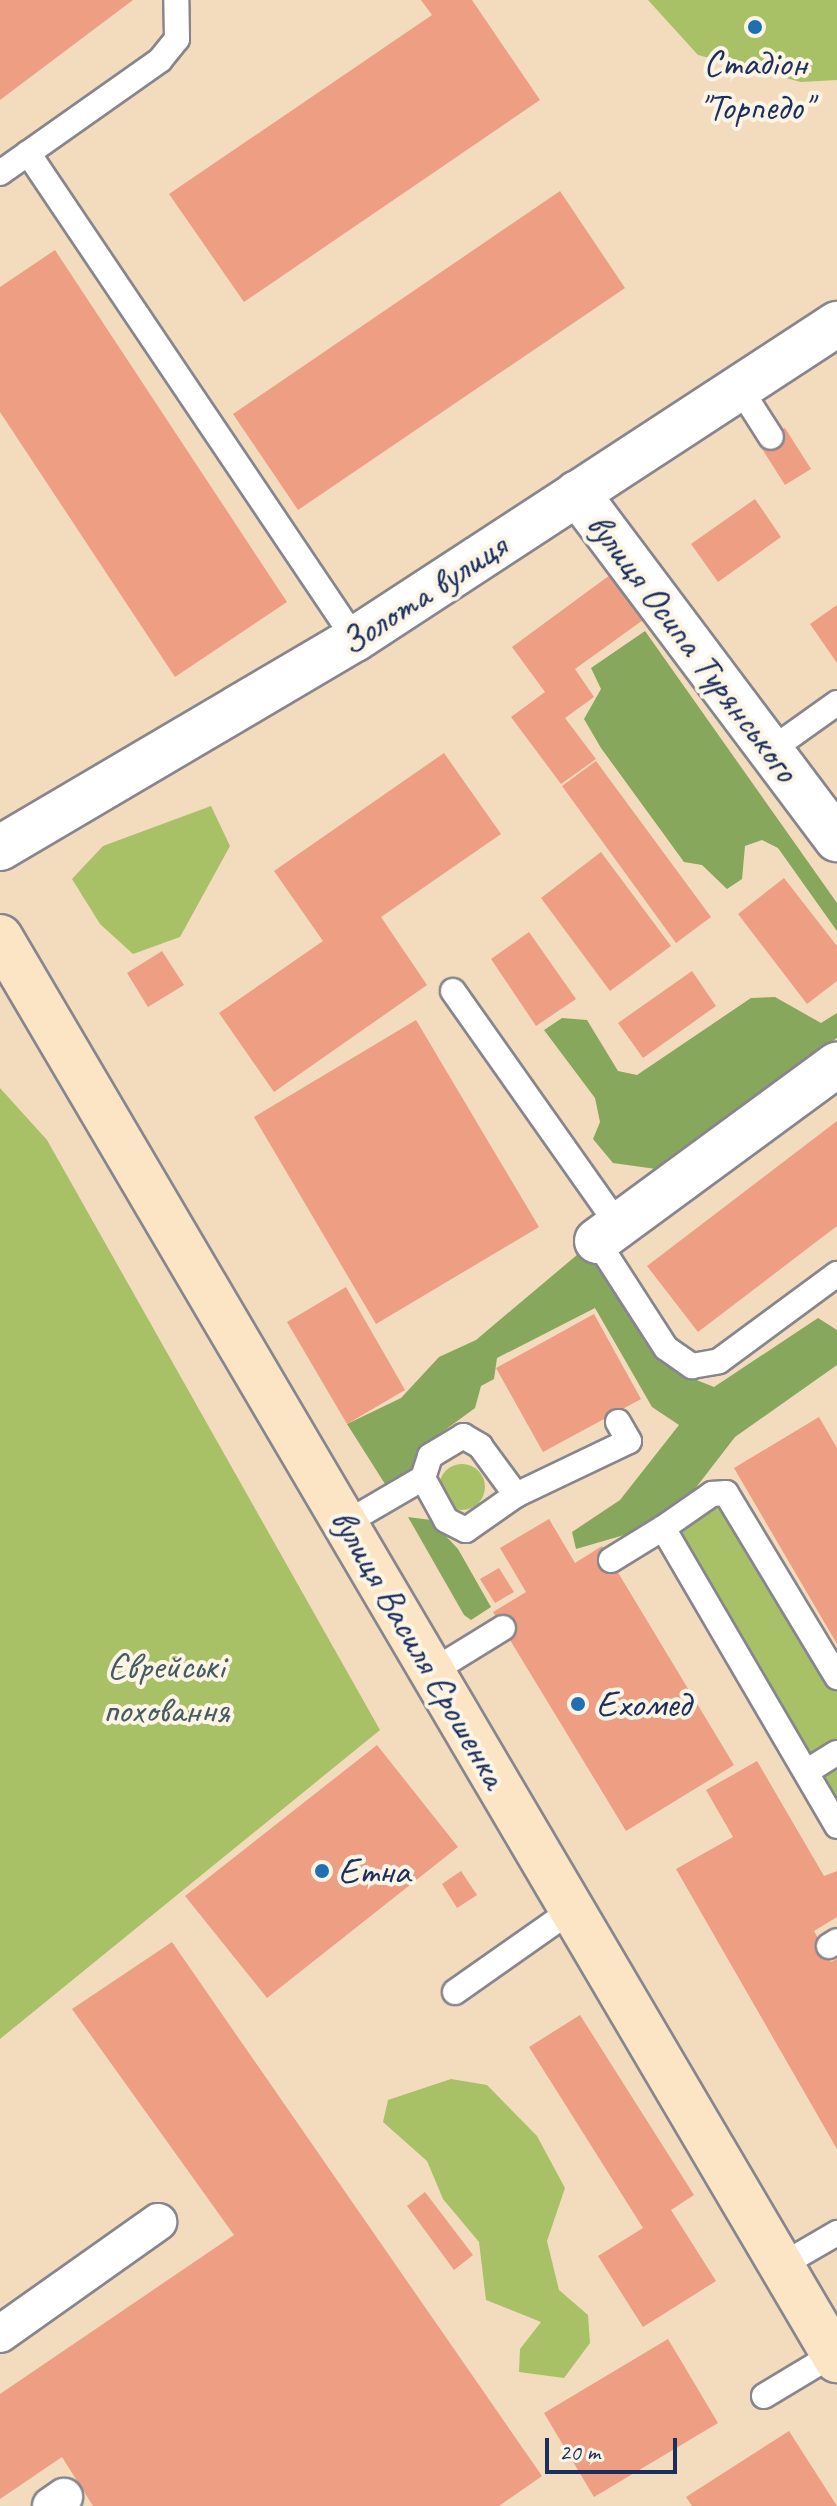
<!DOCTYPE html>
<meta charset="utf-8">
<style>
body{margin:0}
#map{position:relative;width:837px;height:2506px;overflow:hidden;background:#f3dcbd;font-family:Caveat,sans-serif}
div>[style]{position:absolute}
.green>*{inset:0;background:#a8c167}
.round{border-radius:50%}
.forest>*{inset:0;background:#86a75c}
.building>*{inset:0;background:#ed9e83}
.roads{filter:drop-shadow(2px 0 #87868e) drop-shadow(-2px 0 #87868e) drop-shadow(0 2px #87868e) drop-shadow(0 -2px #87868e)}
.service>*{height:24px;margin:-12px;padding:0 12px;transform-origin:12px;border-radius:12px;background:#fff}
.pedestrian>*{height:36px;margin:-18px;padding:0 18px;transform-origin:18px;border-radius:18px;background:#fff}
.minor>*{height:44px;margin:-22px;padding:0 22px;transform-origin:22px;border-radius:22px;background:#fff}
.tertiary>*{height:44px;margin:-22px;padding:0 22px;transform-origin:22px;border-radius:22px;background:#fff}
.secondary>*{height:44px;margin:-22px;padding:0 22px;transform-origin:22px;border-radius:22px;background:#fce5c4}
.dots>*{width:22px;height:22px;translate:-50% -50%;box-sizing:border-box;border:4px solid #fcf5e5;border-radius:50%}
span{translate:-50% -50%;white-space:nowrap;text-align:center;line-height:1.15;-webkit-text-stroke:8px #fcf5e5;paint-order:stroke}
.poi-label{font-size:38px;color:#1b2f5e}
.left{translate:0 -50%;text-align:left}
.street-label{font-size:38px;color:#1b2f5e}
.park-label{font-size:38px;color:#455b61}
.scale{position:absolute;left:545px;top:2438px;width:132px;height:36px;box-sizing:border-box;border:4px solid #1b2f5e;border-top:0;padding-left:10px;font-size:24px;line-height:28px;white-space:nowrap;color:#1b2f5e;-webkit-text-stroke:6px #fcf5e5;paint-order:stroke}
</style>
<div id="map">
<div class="green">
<i style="clip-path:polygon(648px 0,837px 0,837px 80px,801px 82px,698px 55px)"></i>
<i style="clip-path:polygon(211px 806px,230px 846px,180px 937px,133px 954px,100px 924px,72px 879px,103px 846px)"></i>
<i style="clip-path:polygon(0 1088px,47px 1140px,380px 1730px,0 2039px)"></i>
<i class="round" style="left:439px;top:1464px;width:46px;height:46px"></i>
<i style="clip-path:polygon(712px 1494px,837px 1676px,837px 1841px,663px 1528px)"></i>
<i style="clip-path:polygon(451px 2079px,487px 2085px,537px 2136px,565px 2188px,547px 2241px,559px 2290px,588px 2315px,590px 2343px,564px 2378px,519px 2372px,520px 2349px,541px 2322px,486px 2300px,479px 2242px,443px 2199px,427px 2161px,383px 2122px,388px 2100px)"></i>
</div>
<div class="forest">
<i style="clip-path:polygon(645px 631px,837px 903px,837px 931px,778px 848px,762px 840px,745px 846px,742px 879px,727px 889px,702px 865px,684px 862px,601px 748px,584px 719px,601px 689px,591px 668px)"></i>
<i style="clip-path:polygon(775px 997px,821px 1023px,837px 1013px,837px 1038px,663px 1170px,613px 1163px,593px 1139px,600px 1122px,595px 1098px,544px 1030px,562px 1018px,587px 1020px,618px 1071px,637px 1075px,751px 998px)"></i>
<i style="clip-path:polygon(584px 1249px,671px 1365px,694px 1379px,714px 1387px,818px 1318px,837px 1330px,837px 1365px,735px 1437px,684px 1503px,638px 1531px,576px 1549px,572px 1532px,620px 1500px,679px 1425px,652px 1407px,595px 1308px,497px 1358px,494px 1379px,481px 1386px,475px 1408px,430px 1441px,409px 1472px,385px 1484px,347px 1424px,401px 1398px,439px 1357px,476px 1340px)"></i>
<i style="clip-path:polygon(408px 1517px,431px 1520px,458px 1549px,491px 1607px,471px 1620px,464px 1615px)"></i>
</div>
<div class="building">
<i style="clip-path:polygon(0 0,133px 0,0 100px)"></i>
<i style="clip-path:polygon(421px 0,472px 0,540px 100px,244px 302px,169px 194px,432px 15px)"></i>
<i style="clip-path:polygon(560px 191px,625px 288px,298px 510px,233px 414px)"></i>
<i style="clip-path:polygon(55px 250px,287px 602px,175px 677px,0 412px,0 287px)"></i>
<i style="clip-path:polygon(785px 428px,811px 469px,785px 485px,759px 444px)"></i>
<i style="clip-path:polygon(755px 499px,781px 537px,718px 582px,691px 544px)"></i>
<i style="clip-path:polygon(610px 575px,643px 620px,575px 669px,594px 697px,565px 718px,596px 759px,561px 784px,511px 717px,545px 692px,512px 647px)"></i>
<i style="clip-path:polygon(837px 605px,837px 663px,810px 624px)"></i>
<i style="clip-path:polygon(444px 753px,501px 834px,381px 917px,427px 985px,274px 1092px,219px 1013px,323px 941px,274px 871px)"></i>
<i style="clip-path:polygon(596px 761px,711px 917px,676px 943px,562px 786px)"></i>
<i style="clip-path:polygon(601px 852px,671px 946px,610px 991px,541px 898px)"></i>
<i style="clip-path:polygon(784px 878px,837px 946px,837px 981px,807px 1004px,738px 914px)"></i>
<i style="clip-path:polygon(529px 932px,576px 999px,536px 1026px,491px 959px)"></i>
<i style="clip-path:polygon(162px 951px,184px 985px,148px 1007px,127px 973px)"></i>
<i style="clip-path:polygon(692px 971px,716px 1006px,643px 1058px,618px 1023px)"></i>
<i style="clip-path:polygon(416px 1020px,539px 1227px,376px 1324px,254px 1117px)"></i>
<i style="clip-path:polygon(837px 1121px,837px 1226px,698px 1332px,647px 1266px)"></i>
<i style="clip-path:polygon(346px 1287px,405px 1390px,347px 1424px,287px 1322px)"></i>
<i style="clip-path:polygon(594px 1314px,641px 1399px,543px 1452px,496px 1368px)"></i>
<i style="clip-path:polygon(819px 1417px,837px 1448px,837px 1644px,734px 1468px)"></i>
<i style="clip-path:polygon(549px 1519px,575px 1563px,602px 1546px,734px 1765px,626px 1831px,493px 1612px,526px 1592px,500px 1548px)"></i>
<i style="clip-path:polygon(499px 1568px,514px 1592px,495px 1603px,480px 1579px)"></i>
<i style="clip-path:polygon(377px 1745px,458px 1847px,267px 1998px,185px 1896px)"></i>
<i style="clip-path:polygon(757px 1761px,824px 1876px,837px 1871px,837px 1917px,814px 1931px,831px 1962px,837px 1959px,837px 2149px,676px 1869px,733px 1837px,706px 1790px)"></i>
<i style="clip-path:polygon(461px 1871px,477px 1895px,457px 1908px,442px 1884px)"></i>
<i style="clip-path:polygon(172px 1942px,542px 2476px,499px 2506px,93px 2506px,62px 2457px,0 2499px,0 2394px,234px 2235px,72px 2009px)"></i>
<i style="clip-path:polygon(580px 2015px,694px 2195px,671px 2210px,716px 2281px,643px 2327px,598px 2256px,643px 2228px,529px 2047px)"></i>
<i style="clip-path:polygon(425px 2192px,473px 2255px,454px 2270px,407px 2206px)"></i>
<i style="clip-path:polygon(668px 2339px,718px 2423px,594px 2497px,544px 2413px)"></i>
<i style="clip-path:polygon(789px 2431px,837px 2506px,692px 2506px,686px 2497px)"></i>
</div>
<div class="roads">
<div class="service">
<i style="left:28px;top:153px;width:586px;rotate:56.07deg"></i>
<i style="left:0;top:173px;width:196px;rotate:-35.2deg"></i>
<i style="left:160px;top:60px;width:27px;rotate:-51deg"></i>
<i style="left:177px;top:39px;width:39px;rotate:-91deg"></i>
<i style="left:739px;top:387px;width:59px;rotate:57.4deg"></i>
<i style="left:771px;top:750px;width:81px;rotate:-35.5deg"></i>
<i style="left:453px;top:991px;width:286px;rotate:54.8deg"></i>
<i style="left:597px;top:1241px;width:127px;rotate:57.2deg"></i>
<i style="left:666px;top:1348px;width:32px;rotate:35deg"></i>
<i style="left:692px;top:1366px;width:27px;rotate:-10deg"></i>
<i style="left:719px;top:1361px;width:147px;rotate:-36.4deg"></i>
<i style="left:423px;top:1478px;width:48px;rotate:61.3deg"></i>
<i style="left:446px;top:1520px;width:22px;rotate:27deg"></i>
<i style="left:466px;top:1530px;width:61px;rotate:-35deg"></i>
<i style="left:346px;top:1523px;width:89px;rotate:-30.3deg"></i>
<i style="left:423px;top:1478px;width:23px;rotate:-72deg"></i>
<i style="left:430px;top:1456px;width:39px;rotate:-31deg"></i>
<i style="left:463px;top:1436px;width:20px;rotate:30deg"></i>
<i style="left:480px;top:1446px;width:61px;rotate:53.7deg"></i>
<i style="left:516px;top:1495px;width:125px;rotate:-25.5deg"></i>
<i style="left:629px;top:1441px;width:22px;rotate:-120deg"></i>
<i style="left:663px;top:1528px;width:60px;rotate:-34.8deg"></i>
<i style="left:712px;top:1494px;width:14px;rotate:-4deg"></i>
<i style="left:726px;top:1493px;width:215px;rotate:58.9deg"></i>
<i style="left:611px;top:1560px;width:61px;rotate:-31.6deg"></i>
<i style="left:663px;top:1528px;width:345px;rotate:59.7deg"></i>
<i style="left:433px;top:1671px;width:82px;rotate:-31.6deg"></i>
<i style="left:806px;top:1772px;width:36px;rotate:-32deg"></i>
<i style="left:829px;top:1946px;width:9px;rotate:-32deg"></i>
<i style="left:455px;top:1992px;width:144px;rotate:-35.1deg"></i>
<i style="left:782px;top:2265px;width:64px;rotate:-30.2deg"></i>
<i style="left:764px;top:2396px;width:82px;rotate:-31deg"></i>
</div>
<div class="pedestrian">
<i style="left:0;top:2334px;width:194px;rotate:-35.3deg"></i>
<i style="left:51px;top:2506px;width:16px;rotate:-35deg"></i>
</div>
<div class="minor">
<i style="left:577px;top:493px;width:433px;rotate:53.1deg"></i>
<i style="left:597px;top:1241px;width:298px;rotate:-36.3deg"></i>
</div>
<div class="tertiary">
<i style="left:0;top:848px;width:412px;rotate:-30.5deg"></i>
<i style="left:355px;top:639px;width:576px;rotate:-33.17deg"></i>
</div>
<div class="secondary">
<i style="left:0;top:937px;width:1651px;rotate:59.54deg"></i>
</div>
</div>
<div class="dots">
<i style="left:755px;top:27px;background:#1f6fb2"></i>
<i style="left:578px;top:1704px;background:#1f6fb2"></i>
<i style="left:322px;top:1871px;background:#1f6fb2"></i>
</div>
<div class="poi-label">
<span style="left:755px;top:85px">Стадіон<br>"Торпедо"</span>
<span class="left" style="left:596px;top:1704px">Ехомед</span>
<span class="left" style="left:338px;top:1871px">Етна</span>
</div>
<div class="street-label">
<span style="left:423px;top:594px;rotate:-33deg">Золота вулиця</span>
<span style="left:693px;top:647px;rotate:53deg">вулиця Осипа Турянського</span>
<span style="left:419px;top:1648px;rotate:60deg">вулиця Василя Єрошенка</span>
</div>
<div class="park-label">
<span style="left:166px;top:1688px">Єврейські<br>поховання</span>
</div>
<div class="scale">20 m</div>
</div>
